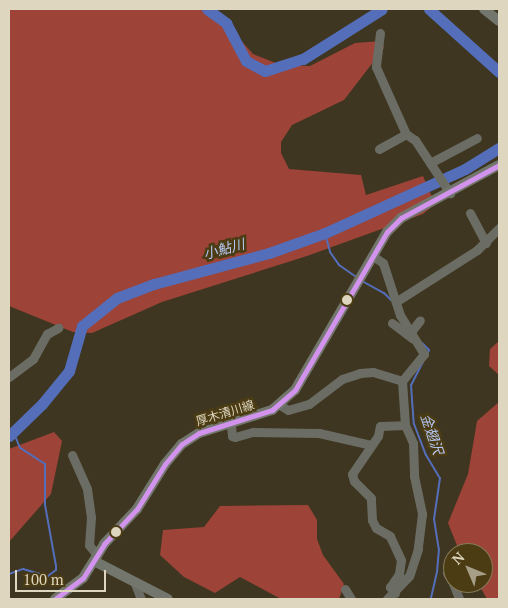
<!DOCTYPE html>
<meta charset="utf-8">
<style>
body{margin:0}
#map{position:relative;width:508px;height:608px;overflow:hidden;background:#3e3620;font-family:"PT Serif","Noto Sans JP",serif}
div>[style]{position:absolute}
.forest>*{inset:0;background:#9d4338}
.stream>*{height:2px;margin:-1px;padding:0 1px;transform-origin:1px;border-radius:1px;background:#546eba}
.river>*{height:11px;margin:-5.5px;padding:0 5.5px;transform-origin:5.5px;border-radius:5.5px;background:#546eba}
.minor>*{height:9px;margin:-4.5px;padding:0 4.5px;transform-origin:4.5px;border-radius:4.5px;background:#6b6d65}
.major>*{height:10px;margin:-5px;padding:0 5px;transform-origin:5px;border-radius:5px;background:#73766c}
.bus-1>*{height:5px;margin:-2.5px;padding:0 2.5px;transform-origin:2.5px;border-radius:2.5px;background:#d193ec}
.dots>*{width:14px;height:14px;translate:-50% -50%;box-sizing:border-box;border:2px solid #4b3c13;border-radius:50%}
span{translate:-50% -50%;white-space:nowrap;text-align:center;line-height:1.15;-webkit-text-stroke:5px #4b3c13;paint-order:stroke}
.street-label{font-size:12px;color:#dfd6c0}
.water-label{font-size:14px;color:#b4c6f3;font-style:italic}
.frame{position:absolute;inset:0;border:10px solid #dfd6c0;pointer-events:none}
.north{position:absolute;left:443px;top:543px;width:50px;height:50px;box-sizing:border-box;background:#4b3c13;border:1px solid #867a58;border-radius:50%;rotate:315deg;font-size:14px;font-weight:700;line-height:20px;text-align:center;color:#dfd6c0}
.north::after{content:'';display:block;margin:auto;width:18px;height:22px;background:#a79e88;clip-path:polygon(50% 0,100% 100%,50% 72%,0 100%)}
.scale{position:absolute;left:15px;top:570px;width:91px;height:22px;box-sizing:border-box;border:2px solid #dfd6c0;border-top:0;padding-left:6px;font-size:15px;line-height:18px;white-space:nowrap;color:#dfd6c0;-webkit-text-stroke:4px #4b3c13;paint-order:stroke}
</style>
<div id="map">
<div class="forest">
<i style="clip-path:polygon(9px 9px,213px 9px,253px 54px,281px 65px,310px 66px,355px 43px,382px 41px,384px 48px,344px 100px,292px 125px,281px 142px,281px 153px,289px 169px,361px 175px,366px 195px,423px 176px,435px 204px,423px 214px,307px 256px,162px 302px,92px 333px,73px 332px,9px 306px)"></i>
<i style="clip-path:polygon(499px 341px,499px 375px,489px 366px,490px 349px)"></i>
<i style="clip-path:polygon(499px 402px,499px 599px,487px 599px,478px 583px,483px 583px,483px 553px,460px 553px,448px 523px,468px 474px,477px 421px)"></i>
<i style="clip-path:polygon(54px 432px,62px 441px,51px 494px,9px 542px,9px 449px)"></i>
<i style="clip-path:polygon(308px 505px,317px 520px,317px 539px,323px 555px,344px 584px,339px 599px,281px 599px,240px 577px,215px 593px,184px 577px,160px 555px,163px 530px,204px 527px,220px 506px)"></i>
</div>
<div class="stream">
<i style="left:325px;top:233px;width:20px;rotate:75deg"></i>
<i style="left:330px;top:252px;width:16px;rotate:55deg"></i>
<i style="left:339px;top:265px;width:21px;rotate:35deg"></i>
<i style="left:362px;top:281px;width:25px;rotate:29deg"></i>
<i style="left:384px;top:293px;width:10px;rotate:45deg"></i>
<i style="left:422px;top:343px;width:10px;rotate:45deg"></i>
<i style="left:429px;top:350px;width:39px;rotate:117deg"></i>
<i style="left:411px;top:385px;width:39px;rotate:86deg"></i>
<i style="left:414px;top:424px;width:33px;rotate:69deg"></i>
<i style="left:426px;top:455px;width:27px;rotate:59deg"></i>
<i style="left:440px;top:478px;width:41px;rotate:98.3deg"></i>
<i style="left:434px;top:519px;width:30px;rotate:81deg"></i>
<i style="left:439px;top:549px;width:23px;rotate:95deg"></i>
<i style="left:437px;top:572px;width:28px;rotate:103deg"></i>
<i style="left:9px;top:574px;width:15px;rotate:-20deg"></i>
<i style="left:23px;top:569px;width:26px;rotate:16deg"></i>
<i style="left:48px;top:576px;width:10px;rotate:-37deg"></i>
<i style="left:56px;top:570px;width:4px;rotate:-90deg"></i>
<i style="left:56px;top:566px;width:62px;rotate:-100.2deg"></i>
<i style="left:45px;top:505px;width:41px;rotate:-90deg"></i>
<i style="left:45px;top:464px;width:30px;rotate:-147deg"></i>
<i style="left:20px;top:448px;width:16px;rotate:-112deg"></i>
</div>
<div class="river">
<i style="left:207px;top:9px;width:24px;rotate:36deg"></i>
<i style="left:226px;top:23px;width:43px;rotate:62.2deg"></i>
<i style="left:246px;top:61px;width:21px;rotate:28deg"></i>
<i style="left:265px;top:71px;width:40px;rotate:-18deg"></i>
<i style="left:303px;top:59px;width:93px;rotate:-32.3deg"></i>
<i style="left:429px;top:9px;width:94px;rotate:42deg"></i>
<i style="left:9px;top:436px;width:46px;rotate:-44.1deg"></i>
<i style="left:42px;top:404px;width:43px;rotate:-50.7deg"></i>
<i style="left:69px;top:371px;width:47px;rotate:-73.9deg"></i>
<i style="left:82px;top:326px;width:45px;rotate:-38.7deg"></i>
<i style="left:117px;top:298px;width:40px;rotate:-21deg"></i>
<i style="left:154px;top:284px;width:119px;rotate:-15.1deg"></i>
<i style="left:269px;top:253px;width:59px;rotate:-19.7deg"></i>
<i style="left:325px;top:233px;width:154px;rotate:-24.6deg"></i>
<i style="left:465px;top:169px;width:40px;rotate:-32deg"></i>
</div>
<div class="minor">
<i style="left:380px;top:33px;width:34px;rotate:97deg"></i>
<i style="left:376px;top:67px;width:73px;rotate:65.9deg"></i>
<i style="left:406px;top:134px;width:11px;rotate:34deg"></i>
<i style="left:415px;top:140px;width:64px;rotate:56.6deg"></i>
<i style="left:379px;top:149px;width:31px;rotate:-29deg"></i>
<i style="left:430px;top:163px;width:53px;rotate:-28deg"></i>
<i style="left:470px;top:213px;width:34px;rotate:62deg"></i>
<i style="left:373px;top:256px;width:12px;rotate:35deg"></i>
<i style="left:383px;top:263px;width:55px;rotate:71.9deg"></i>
<i style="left:400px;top:315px;width:46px;rotate:58.4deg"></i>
<i style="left:424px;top:354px;width:35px;rotate:129deg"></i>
<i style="left:402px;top:381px;width:44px;rotate:86.1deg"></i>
<i style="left:405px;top:425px;width:20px;rotate:66deg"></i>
<i style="left:413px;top:443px;width:33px;rotate:88deg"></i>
<i style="left:414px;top:476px;width:39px;rotate:78deg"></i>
<i style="left:422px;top:514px;width:35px;rotate:97deg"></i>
<i style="left:418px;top:549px;width:28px;rotate:108deg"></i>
<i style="left:409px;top:576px;width:32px;rotate:134deg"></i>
<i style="left:397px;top:301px;width:95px;rotate:-32.5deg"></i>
<i style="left:477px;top:250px;width:31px;rotate:-45deg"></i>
<i style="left:392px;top:323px;width:26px;rotate:37deg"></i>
<i style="left:410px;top:333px;width:16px;rotate:-52deg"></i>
<i style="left:9px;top:377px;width:30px;rotate:-37deg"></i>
<i style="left:33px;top:359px;width:29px;rotate:-61deg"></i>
<i style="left:47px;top:334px;width:13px;rotate:-29deg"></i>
<i style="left:280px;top:405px;width:9px;rotate:32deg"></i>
<i style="left:288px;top:410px;width:22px;rotate:-16deg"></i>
<i style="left:309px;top:404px;width:41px;rotate:-37.1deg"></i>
<i style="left:342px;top:379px;width:19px;rotate:-18deg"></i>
<i style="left:360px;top:373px;width:13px;rotate:-4deg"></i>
<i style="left:373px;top:372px;width:30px;rotate:17deg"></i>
<i style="left:231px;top:425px;width:11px;rotate:85deg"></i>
<i style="left:232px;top:436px;width:3px;rotate:18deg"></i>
<i style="left:235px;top:437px;width:19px;rotate:-16deg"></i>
<i style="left:253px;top:432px;width:66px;rotate:0.9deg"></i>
<i style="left:319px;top:433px;width:53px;rotate:13deg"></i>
<i style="left:72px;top:455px;width:37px;rotate:66deg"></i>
<i style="left:87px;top:489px;width:28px;rotate:82deg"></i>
<i style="left:91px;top:517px;width:28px;rotate:94deg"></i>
<i style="left:89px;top:545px;width:13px;rotate:51deg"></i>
<i style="left:447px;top:573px;width:12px;rotate:59deg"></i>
<i style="left:134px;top:581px;width:19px;rotate:69deg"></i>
<i style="left:453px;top:583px;width:17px;rotate:69deg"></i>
<i style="left:345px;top:589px;width:12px;rotate:59deg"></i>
<i style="left:395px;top:593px;width:8px;rotate:-130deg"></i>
<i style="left:390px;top:587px;width:16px;rotate:-55deg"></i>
<i style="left:399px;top:574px;width:14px;rotate:-82deg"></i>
<i style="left:401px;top:560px;width:26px;rotate:-115deg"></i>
<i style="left:390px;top:536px;width:16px;rotate:-150deg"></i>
<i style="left:376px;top:528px;width:9px;rotate:-117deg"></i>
<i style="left:372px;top:520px;width:22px;rotate:-93deg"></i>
<i style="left:371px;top:498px;width:24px;rotate:-135deg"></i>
<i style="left:354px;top:481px;width:7px;rotate:-106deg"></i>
<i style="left:352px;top:474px;width:46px;rotate:-55.6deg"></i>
<i style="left:378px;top:436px;width:10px;rotate:-79deg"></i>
<i style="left:380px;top:426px;width:25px;rotate:-2deg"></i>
</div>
<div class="major">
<i style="left:484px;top:9px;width:19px;rotate:39deg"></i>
<i style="left:94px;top:561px;width:83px;rotate:27.2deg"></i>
<i style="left:55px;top:599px;width:35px;rotate:-37deg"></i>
<i style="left:83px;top:578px;width:40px;rotate:-58deg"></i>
<i style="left:104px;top:544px;width:48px;rotate:-46.7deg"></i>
<i style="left:137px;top:509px;width:53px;rotate:-58.1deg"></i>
<i style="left:165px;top:464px;width:26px;rotate:-50deg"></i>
<i style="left:182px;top:444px;width:20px;rotate:-33deg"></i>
<i style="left:199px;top:433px;width:77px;rotate:-17.5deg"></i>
<i style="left:272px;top:410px;width:30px;rotate:-41deg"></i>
<i style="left:295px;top:390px;width:183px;rotate:-59.8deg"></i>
<i style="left:387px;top:232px;width:20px;rotate:-45deg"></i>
<i style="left:401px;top:218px;width:111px;rotate:-28.4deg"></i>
</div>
<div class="bus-1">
<i style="left:55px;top:599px;width:35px;rotate:-37deg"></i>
<i style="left:83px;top:578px;width:40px;rotate:-58deg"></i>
<i style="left:104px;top:544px;width:48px;rotate:-46.7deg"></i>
<i style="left:137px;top:509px;width:53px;rotate:-58.1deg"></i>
<i style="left:165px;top:464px;width:26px;rotate:-50deg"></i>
<i style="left:182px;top:444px;width:20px;rotate:-33deg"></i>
<i style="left:199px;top:433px;width:77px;rotate:-17.5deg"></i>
<i style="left:272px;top:410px;width:30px;rotate:-41deg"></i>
<i style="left:295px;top:390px;width:183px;rotate:-59.8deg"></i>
<i style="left:387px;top:232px;width:20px;rotate:-45deg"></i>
<i style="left:401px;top:218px;width:111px;rotate:-28.4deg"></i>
</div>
<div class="dots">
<i style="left:347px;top:300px;background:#dfd6c0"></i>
<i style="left:116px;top:532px;background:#dfd6c0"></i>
</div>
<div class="street-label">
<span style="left:225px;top:413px;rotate:-17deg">厚木清川線</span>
</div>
<div class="water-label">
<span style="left:224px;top:249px;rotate:-15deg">小鮎川</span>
<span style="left:432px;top:434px;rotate:71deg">金翅沢</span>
</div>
<div class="frame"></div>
<div class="north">N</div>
<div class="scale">100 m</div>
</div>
